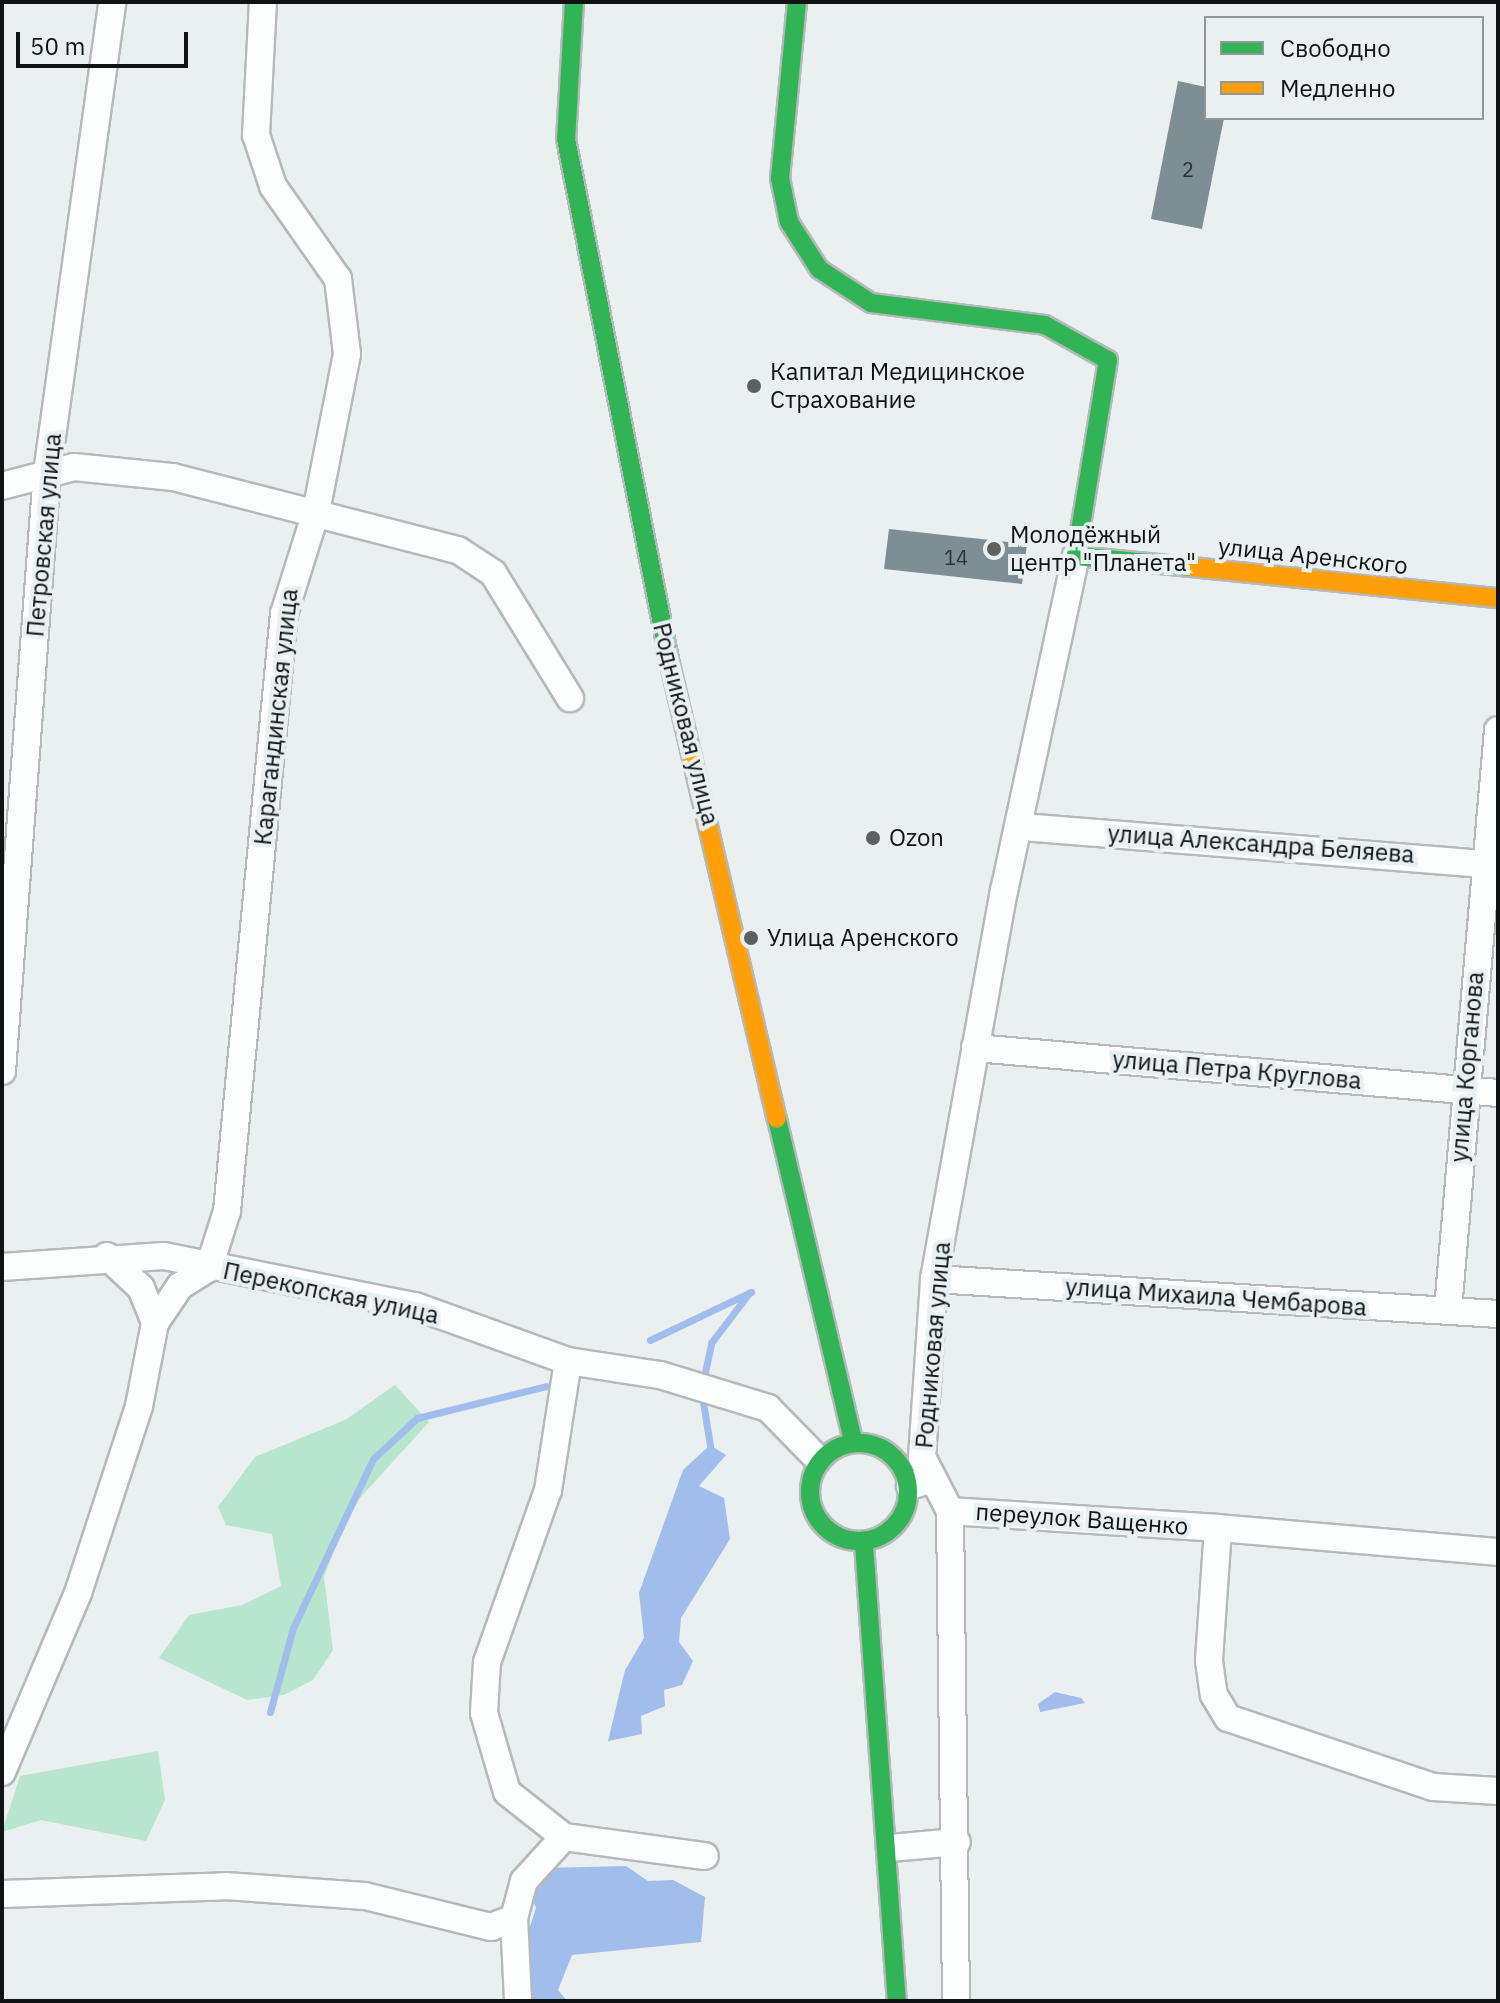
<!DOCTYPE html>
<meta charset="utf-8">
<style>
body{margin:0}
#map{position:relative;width:1500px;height:2003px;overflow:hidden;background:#eaefef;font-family:"IBM Plex Sans",sans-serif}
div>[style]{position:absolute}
.green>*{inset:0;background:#b8e5cd}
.water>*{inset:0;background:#a0bdec}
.stream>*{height:7px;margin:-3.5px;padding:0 3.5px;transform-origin:3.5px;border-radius:3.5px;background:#a0bdec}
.building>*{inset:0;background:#7d8e94}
.roads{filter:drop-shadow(2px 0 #b5b9b9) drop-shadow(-2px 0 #b5b9b9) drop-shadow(0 2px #b5b9b9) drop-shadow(0 -2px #b5b9b9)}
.street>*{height:26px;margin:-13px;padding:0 13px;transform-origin:13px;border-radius:13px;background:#fcfdfd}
.fast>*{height:18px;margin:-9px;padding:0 9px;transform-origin:9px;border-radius:9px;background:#30b455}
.fast>.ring{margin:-9px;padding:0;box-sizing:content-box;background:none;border:18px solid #30b455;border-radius:50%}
.slow>*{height:18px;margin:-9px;padding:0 9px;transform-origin:9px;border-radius:9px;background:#ff9f0a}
.dots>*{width:22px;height:22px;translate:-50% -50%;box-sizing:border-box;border:4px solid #e8f0f1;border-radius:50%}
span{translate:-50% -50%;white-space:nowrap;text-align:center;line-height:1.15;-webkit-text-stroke:8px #e8f0f1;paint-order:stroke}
.number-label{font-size:20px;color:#2b3233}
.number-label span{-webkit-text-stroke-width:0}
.poi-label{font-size:24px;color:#101313}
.left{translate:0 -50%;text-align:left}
.street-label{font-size:24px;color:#101313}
.frame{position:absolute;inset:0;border:4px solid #101313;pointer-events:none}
.legend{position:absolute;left:1204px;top:16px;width:280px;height:104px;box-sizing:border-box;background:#e8f0f1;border:2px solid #929898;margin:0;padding:10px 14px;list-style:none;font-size:24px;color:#101313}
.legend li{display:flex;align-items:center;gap:16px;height:40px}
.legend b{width:40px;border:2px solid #929898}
.scale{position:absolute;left:16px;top:32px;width:172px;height:36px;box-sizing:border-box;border:4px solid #101313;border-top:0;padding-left:10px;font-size:24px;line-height:28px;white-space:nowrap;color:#101313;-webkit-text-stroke:6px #e8f0f1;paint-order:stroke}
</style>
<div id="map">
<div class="green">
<i style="clip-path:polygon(395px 1385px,429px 1422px,349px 1510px,324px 1577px,333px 1650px,313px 1680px,284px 1695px,247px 1700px,159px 1658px,189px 1615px,242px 1605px,281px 1586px,272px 1534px,226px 1525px,218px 1507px,255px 1457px,345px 1420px)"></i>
<i style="clip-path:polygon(158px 1751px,165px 1800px,146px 1841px,41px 1820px,2px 1832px,20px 1776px)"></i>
</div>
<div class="water">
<i style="clip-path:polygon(710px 1445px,726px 1455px,699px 1486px,724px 1498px,730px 1539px,681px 1618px,679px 1642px,693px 1661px,682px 1685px,664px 1690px,665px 1706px,641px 1716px,642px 1734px,608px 1741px,625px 1670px,644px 1638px,639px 1593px,683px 1470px)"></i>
<i style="clip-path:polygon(1055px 1692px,1081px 1698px,1085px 1703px,1040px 1712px,1038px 1704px)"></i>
<i style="clip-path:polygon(626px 1866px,648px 1881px,673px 1880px,705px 1897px,701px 1942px,572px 1955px,558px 1990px,567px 2001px,529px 2001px,522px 1951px,536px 1908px,531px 1895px,547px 1868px)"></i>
</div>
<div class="stream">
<i style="left:650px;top:1340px;width:112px;rotate:-25.4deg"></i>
<i style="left:704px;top:1377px;width:35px;rotate:-78deg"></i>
<i style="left:711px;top:1343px;width:63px;rotate:-52.8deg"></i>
<i style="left:703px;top:1402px;width:44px;rotate:80.8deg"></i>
<i style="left:270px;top:1712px;width:87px;rotate:-74.7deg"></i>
<i style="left:293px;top:1628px;width:187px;rotate:-64.7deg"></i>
<i style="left:373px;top:1459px;width:60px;rotate:-43deg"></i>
<i style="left:417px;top:1418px;width:133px;rotate:-13.9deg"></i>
</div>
<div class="building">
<i style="clip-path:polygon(1178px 81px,1206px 87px,1206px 118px,1224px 118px,1202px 229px,1151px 219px)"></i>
<i style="clip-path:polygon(889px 529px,1027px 544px,1022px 584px,884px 569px)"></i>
</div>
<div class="roads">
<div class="street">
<i style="left:2px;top:486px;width:74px;rotate:-14.8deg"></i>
<i style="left:74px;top:467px;width:100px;rotate:5.8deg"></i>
<i style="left:173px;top:477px;width:294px;rotate:14.4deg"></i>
<i style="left:458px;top:550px;width:42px;rotate:33.3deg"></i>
<i style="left:493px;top:573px;width:147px;rotate:58.4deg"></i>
<i style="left:1023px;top:827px;width:477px;rotate:4.6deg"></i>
<i style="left:975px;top:1048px;width:525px;rotate:4.92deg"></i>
<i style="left:2px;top:1071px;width:600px;rotate:-85.7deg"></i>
<i style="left:47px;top:473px;width:475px;rotate:-82.1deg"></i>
<i style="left:107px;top:1256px;width:47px;rotate:43.3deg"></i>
<i style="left:141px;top:1288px;width:38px;rotate:68deg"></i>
<i style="left:2px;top:1267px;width:162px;rotate:-3.9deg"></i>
<i style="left:164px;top:1256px;width:256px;rotate:11.3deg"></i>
<i style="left:415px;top:1306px;width:163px;rotate:19.8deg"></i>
<i style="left:568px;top:1361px;width:93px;rotate:8.7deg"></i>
<i style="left:660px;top:1375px;width:113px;rotate:17deg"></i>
<i style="left:768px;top:1408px;width:71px;rotate:45.6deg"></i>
<i style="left:934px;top:1279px;width:565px;rotate:3.55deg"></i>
<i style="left:1448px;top:1309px;width:581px;rotate:-85.06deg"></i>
<i style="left:568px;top:1361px;width:131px;rotate:98.8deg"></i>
<i style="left:548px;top:1490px;width:182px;rotate:109.5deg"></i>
<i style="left:487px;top:1662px;width:51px;rotate:93.4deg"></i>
<i style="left:484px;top:1713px;width:82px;rotate:73.8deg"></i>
<i style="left:507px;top:1792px;width:73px;rotate:38.3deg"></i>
<i style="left:564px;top:1837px;width:142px;rotate:7.7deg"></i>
<i style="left:910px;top:1486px;width:24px;rotate:-17deg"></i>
<i style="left:950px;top:1511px;width:269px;rotate:3.6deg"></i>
<i style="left:1218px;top:1528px;width:133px;rotate:93.9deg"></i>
<i style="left:1209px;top:1661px;width:34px;rotate:82deg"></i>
<i style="left:1214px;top:1695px;width:27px;rotate:59deg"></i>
<i style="left:1228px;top:1718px;width:216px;rotate:18.6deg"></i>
<i style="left:1433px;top:1787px;width:65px;rotate:3.5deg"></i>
<i style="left:1218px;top:1528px;width:281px;rotate:4.9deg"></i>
<i style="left:2px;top:1772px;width:194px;rotate:-67deg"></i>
<i style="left:78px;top:1593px;width:197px;rotate:-71.9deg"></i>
<i style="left:139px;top:1406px;width:85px;rotate:-79.1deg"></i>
<i style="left:155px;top:1323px;width:45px;rotate:-56deg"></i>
<i style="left:180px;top:1286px;width:34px;rotate:-32deg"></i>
<i style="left:209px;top:1268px;width:60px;rotate:-72.5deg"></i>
<i style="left:227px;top:1211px;width:600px;rotate:-84.55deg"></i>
<i style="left:284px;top:614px;width:107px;rotate:-72.6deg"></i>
<i style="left:316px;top:512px;width:161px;rotate:-78.9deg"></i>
<i style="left:347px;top:354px;width:76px;rotate:-96.8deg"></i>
<i style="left:338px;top:279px;width:113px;rotate:-125deg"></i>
<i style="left:273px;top:186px;width:54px;rotate:-108.4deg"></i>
<i style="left:256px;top:135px;width:133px;rotate:-87deg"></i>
<i style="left:890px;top:1848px;width:67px;rotate:-5.1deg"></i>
<i style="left:2px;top:1894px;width:224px;rotate:-2deg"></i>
<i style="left:226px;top:1886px;width:139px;rotate:4.1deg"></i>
<i style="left:365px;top:1896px;width:130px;rotate:13.8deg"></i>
<i style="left:491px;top:1927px;width:25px;rotate:-21deg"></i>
<i style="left:514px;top:1918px;width:38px;rotate:-75deg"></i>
<i style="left:524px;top:1881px;width:59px;rotate:-47.7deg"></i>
<i style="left:514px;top:1918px;width:83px;rotate:87.2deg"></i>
<i style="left:956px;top:2001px;width:490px;rotate:-90.7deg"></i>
<i style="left:950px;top:1511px;width:61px;rotate:-117.4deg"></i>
<i style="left:922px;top:1457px;width:178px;rotate:-86.1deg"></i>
<i style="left:934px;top:1279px;width:394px;rotate:-79.8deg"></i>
<i style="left:1004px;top:891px;width:343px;rotate:-77.9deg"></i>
</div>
<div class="fast">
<i style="left:574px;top:2px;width:137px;rotate:93.3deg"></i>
<i style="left:566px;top:139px;width:535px;rotate:78.8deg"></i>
<i style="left:797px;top:2px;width:177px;rotate:95.5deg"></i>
<i style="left:780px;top:178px;width:45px;rotate:78.4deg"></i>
<i style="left:789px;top:222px;width:56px;rotate:57.4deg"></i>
<i style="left:819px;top:269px;width:62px;rotate:33.2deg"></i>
<i style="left:871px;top:303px;width:175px;rotate:7.2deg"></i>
<i style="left:1045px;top:325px;width:72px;rotate:29.1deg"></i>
<i style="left:1108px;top:360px;width:199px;rotate:99.3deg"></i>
<i style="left:1076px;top:556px;width:116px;rotate:5.5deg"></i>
<i style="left:777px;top:1119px;width:330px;rotate:76.7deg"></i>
<i class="ring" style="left:810px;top:1443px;width:80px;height:80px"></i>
<i style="left:864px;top:1544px;width:458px;rotate:85.9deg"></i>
</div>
<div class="slow">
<i style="left:1191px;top:567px;width:309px;rotate:5.8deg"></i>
<i style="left:670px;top:664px;width:467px;rotate:76.8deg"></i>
</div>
</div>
<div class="dots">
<i style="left:754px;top:386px;background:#5c6060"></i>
<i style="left:994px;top:549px;background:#5c6060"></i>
<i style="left:873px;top:838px;background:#5c6060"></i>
<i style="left:751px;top:938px;background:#5c6060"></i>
</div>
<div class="number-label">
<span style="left:1188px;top:169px">2</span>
<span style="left:956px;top:557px">14</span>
</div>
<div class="poi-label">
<span class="left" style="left:770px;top:386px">Капитал Медицинское<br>Страхование</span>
<span class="left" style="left:1010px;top:549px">Молодёжный<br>центр "Планета"</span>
<span class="left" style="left:889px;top:838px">Ozon</span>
<span class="left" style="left:767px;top:938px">Улица Аренского</span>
</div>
<div class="street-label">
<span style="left:44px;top:535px;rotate:-85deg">Петровская улица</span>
<span style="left:1313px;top:556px;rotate:6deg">улица Аренского</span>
<span style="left:276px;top:717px;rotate:-84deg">Карагандинская улица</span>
<span style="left:686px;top:724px;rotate:76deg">Родниковая улица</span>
<span style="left:1261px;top:844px;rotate:4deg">улица Александра Беляева</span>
<span style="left:1467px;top:1067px;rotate:-85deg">улица Корганова</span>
<span style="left:1237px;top:1070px;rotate:5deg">улица Петра Круглова</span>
<span style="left:331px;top:1293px;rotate:12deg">Перекопская улица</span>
<span style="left:1216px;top:1297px;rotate:4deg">улица Михаила Чембарова</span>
<span style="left:933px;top:1345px;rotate:-85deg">Родниковая улица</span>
<span style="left:1082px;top:1519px;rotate:4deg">переулок Ващенко</span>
</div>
<div class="frame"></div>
<ul class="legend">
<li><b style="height:10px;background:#30b455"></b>Свободно</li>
<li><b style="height:10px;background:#ff9f0a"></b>Медленно</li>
</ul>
<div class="scale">50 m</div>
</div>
